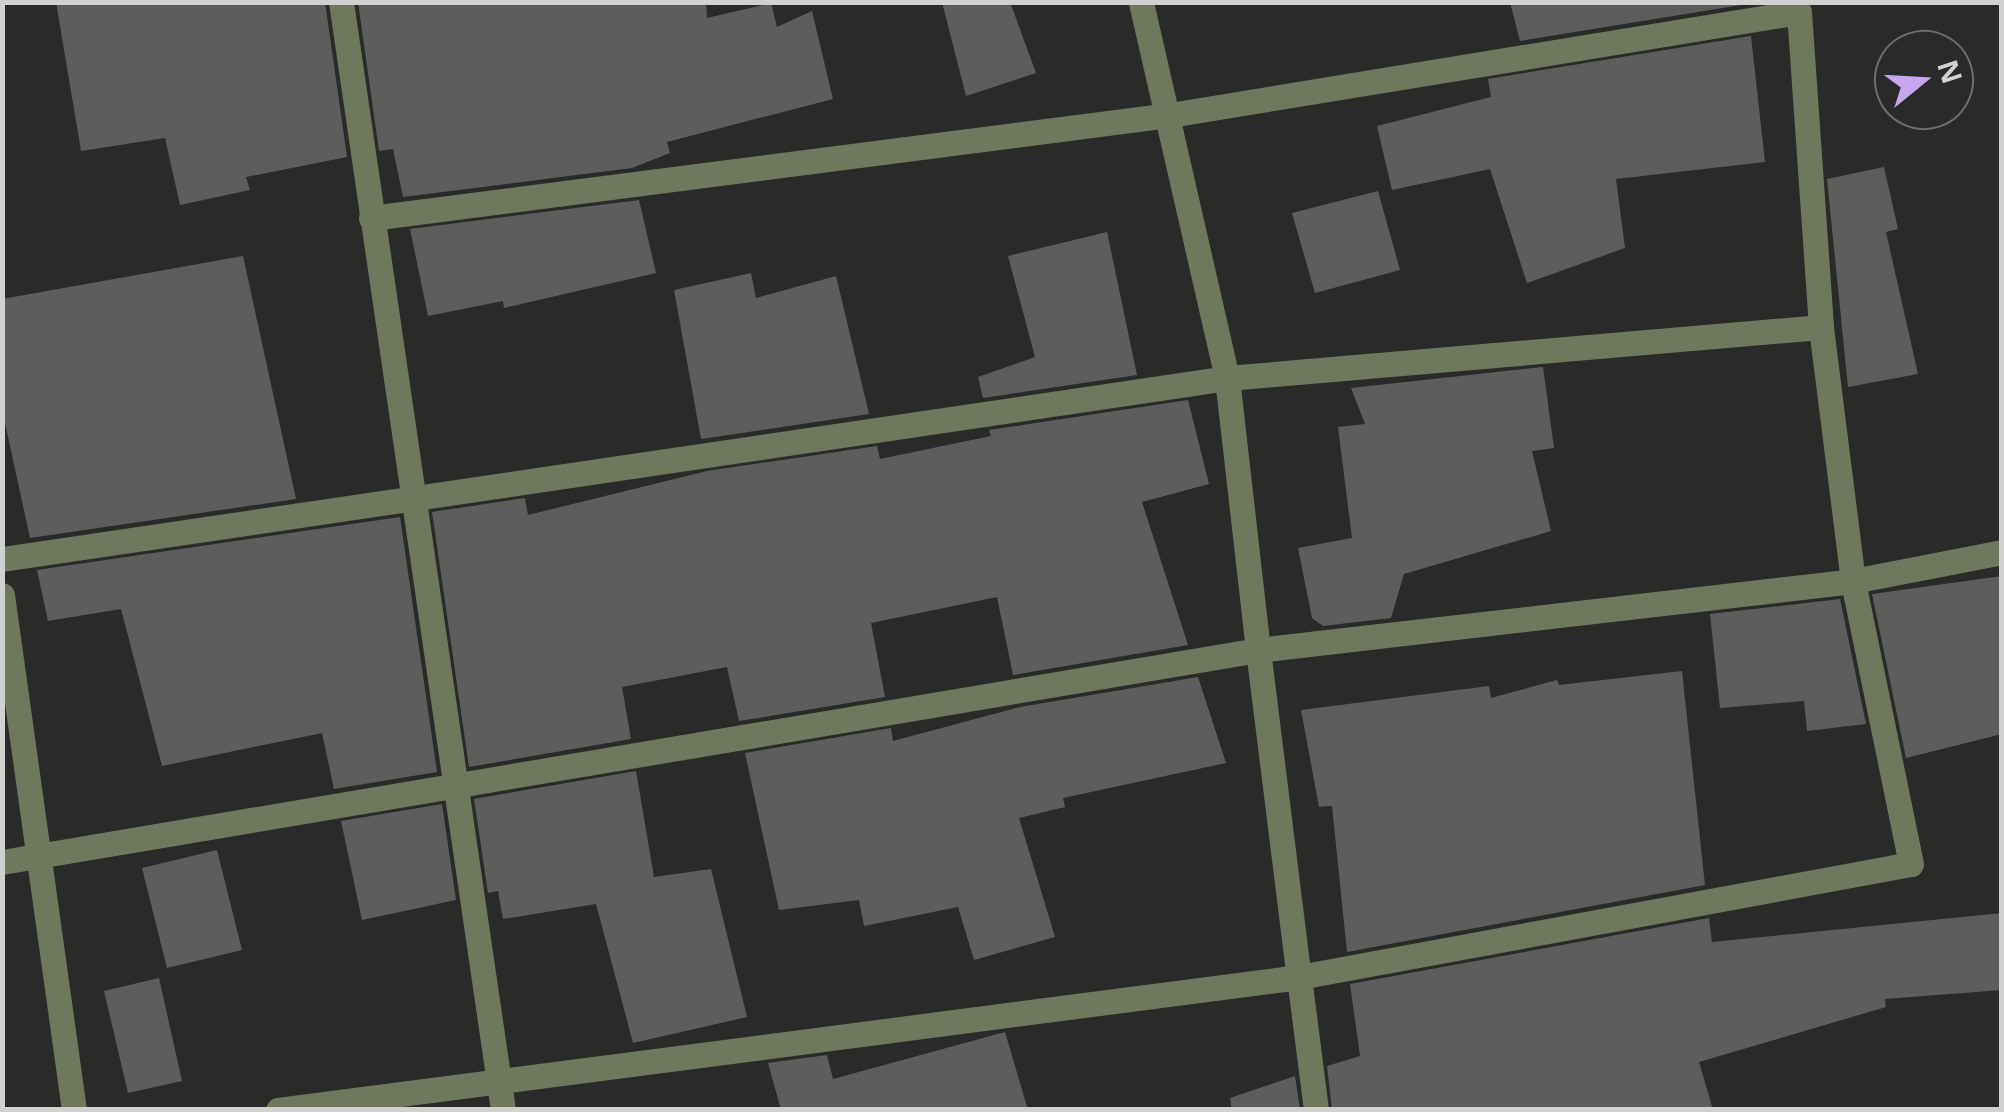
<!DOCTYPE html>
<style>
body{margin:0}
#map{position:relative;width:2004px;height:1112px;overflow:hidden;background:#2a2b29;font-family:"Open Sans",sans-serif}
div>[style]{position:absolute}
.building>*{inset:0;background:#5d5e5b}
.minor>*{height:25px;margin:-12.5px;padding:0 12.5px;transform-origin:12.5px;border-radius:12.5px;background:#6e785c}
span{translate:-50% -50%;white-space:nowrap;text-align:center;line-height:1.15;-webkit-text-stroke:10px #2a2b29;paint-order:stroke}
.frame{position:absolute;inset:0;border:5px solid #d1d1d0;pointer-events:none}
.north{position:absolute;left:1874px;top:30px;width:100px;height:100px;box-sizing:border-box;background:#2a2b29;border:2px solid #6d6d6c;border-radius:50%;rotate:72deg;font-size:28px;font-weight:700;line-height:40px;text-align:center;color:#d1d1d0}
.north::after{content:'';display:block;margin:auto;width:35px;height:45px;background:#c7a6ef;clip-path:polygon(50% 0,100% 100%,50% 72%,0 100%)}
</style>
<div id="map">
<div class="building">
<i style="clip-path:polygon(56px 2px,325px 2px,347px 157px,246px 177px,250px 190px,180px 205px,165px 138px,81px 151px)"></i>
<i style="clip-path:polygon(358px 2px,706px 2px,707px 18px,771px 3px,777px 27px,812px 11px,833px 99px,667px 142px,670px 153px,632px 168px,403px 197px,393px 149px,379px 151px)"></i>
<i style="clip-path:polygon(942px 2px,1010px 2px,1036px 73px,966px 96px)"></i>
<i style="clip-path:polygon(1510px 2px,1747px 2px,1747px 4px,1520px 41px)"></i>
<i style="clip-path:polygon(1751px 36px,1765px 162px,1616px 179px,1625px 248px,1527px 283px,1490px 169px,1392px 190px,1377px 126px,1491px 97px,1488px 79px)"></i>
<i style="clip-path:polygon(1884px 167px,1898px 229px,1886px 232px,1918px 374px,1848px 387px,1827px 179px)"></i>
<i style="clip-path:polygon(1378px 191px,1400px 270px,1315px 293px,1292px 213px)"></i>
<i style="clip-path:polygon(639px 200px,656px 273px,504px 308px,503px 301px,428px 316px,410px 229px)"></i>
<i style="clip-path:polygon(1107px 232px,1137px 375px,983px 398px,978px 377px,1035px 357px,1008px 256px)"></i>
<i style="clip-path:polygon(243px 256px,296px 499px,30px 538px,2px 409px,2px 299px)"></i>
<i style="clip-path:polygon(751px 273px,756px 298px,836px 276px,869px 414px,701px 439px,674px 290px)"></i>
<i style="clip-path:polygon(1543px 367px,1554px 448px,1532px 451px,1551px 531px,1404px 574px,1391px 618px,1323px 626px,1312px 618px,1298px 548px,1352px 538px,1338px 427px,1365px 424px,1351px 388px)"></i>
<i style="clip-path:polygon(1188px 400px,1209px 484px,1142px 502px,1188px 645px,1013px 675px,997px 597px,871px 623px,885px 697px,739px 721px,727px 667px,622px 687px,631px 739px,469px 767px,432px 512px,525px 498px,528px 515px,707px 471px,877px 446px,880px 459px,991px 436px,989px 430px)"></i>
<i style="clip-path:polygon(400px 517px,437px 772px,334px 789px,322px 733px,162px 766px,121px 609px,48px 621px,37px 570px)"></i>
<i style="clip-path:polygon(2002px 576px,2002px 734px,1906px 758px,1872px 594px)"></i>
<i style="clip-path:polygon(1840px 599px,1866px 724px,1807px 731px,1804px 701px,1720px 708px,1710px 614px)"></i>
<i style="clip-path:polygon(1682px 671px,1705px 885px,1347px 952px,1332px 806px,1319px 807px,1301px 710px,1489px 686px,1491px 698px,1557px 680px,1559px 685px)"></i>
<i style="clip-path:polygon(1198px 677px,1226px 763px,1063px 798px,1065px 807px,1019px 818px,1055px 937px,974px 960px,958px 907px,864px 926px,859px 900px,779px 910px,745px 753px,891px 728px,893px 741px,1020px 707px)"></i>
<i style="clip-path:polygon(636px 771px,654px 877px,711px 869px,747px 1017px,633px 1043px,596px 904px,503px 919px,498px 891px,488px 893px,474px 799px)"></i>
<i style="clip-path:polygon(442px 804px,456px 900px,362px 920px,341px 821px)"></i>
<i style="clip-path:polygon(217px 850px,242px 950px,167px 968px,142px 868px)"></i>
<i style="clip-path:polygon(2002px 913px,2002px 990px,1885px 999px,1886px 1007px,1699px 1062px,1713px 1110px,1332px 1110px,1327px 1066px,1360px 1056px,1350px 984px,1709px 918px,1712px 942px)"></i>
<i style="clip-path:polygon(159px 978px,182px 1081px,128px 1093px,104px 991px)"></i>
<i style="clip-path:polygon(1005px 1032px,1028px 1110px,781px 1110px,768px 1063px,827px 1055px,833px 1079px)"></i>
<i style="clip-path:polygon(1295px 1076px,1300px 1110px,1232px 1110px,1230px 1098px)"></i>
</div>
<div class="minor">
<i style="left:341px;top:2px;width:1120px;rotate:81.68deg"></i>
<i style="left:371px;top:218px;width:806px;rotate:-7.35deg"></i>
<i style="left:1170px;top:115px;width:637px;rotate:-9.3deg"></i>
<i style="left:1799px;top:12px;width:316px;rotate:86deg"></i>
<i style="left:2px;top:559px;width:1238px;rotate:-8.4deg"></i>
<i style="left:1227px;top:378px;width:386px;rotate:-102.9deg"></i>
<i style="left:2px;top:595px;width:520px;rotate:82.04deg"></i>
<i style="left:2px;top:862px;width:1274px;rotate:-9.58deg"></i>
<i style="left:1258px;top:650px;width:599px;rotate:-6.61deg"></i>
<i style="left:1853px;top:581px;width:152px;rotate:-11deg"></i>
<i style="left:278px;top:1110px;width:1030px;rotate:-7.42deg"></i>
<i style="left:1299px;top:977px;width:622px;rotate:-10.46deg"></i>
<i style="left:1911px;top:864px;width:289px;rotate:-101.6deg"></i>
<i style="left:1853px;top:581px;width:256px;rotate:-97.2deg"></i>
<i style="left:1821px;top:327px;width:596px;rotate:175.09deg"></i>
<i style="left:1227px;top:378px;width:274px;rotate:83.5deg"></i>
<i style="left:1258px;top:650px;width:330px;rotate:82.9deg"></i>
<i style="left:1299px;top:977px;width:134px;rotate:82.7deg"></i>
</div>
<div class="frame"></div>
<div class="north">N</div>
</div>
